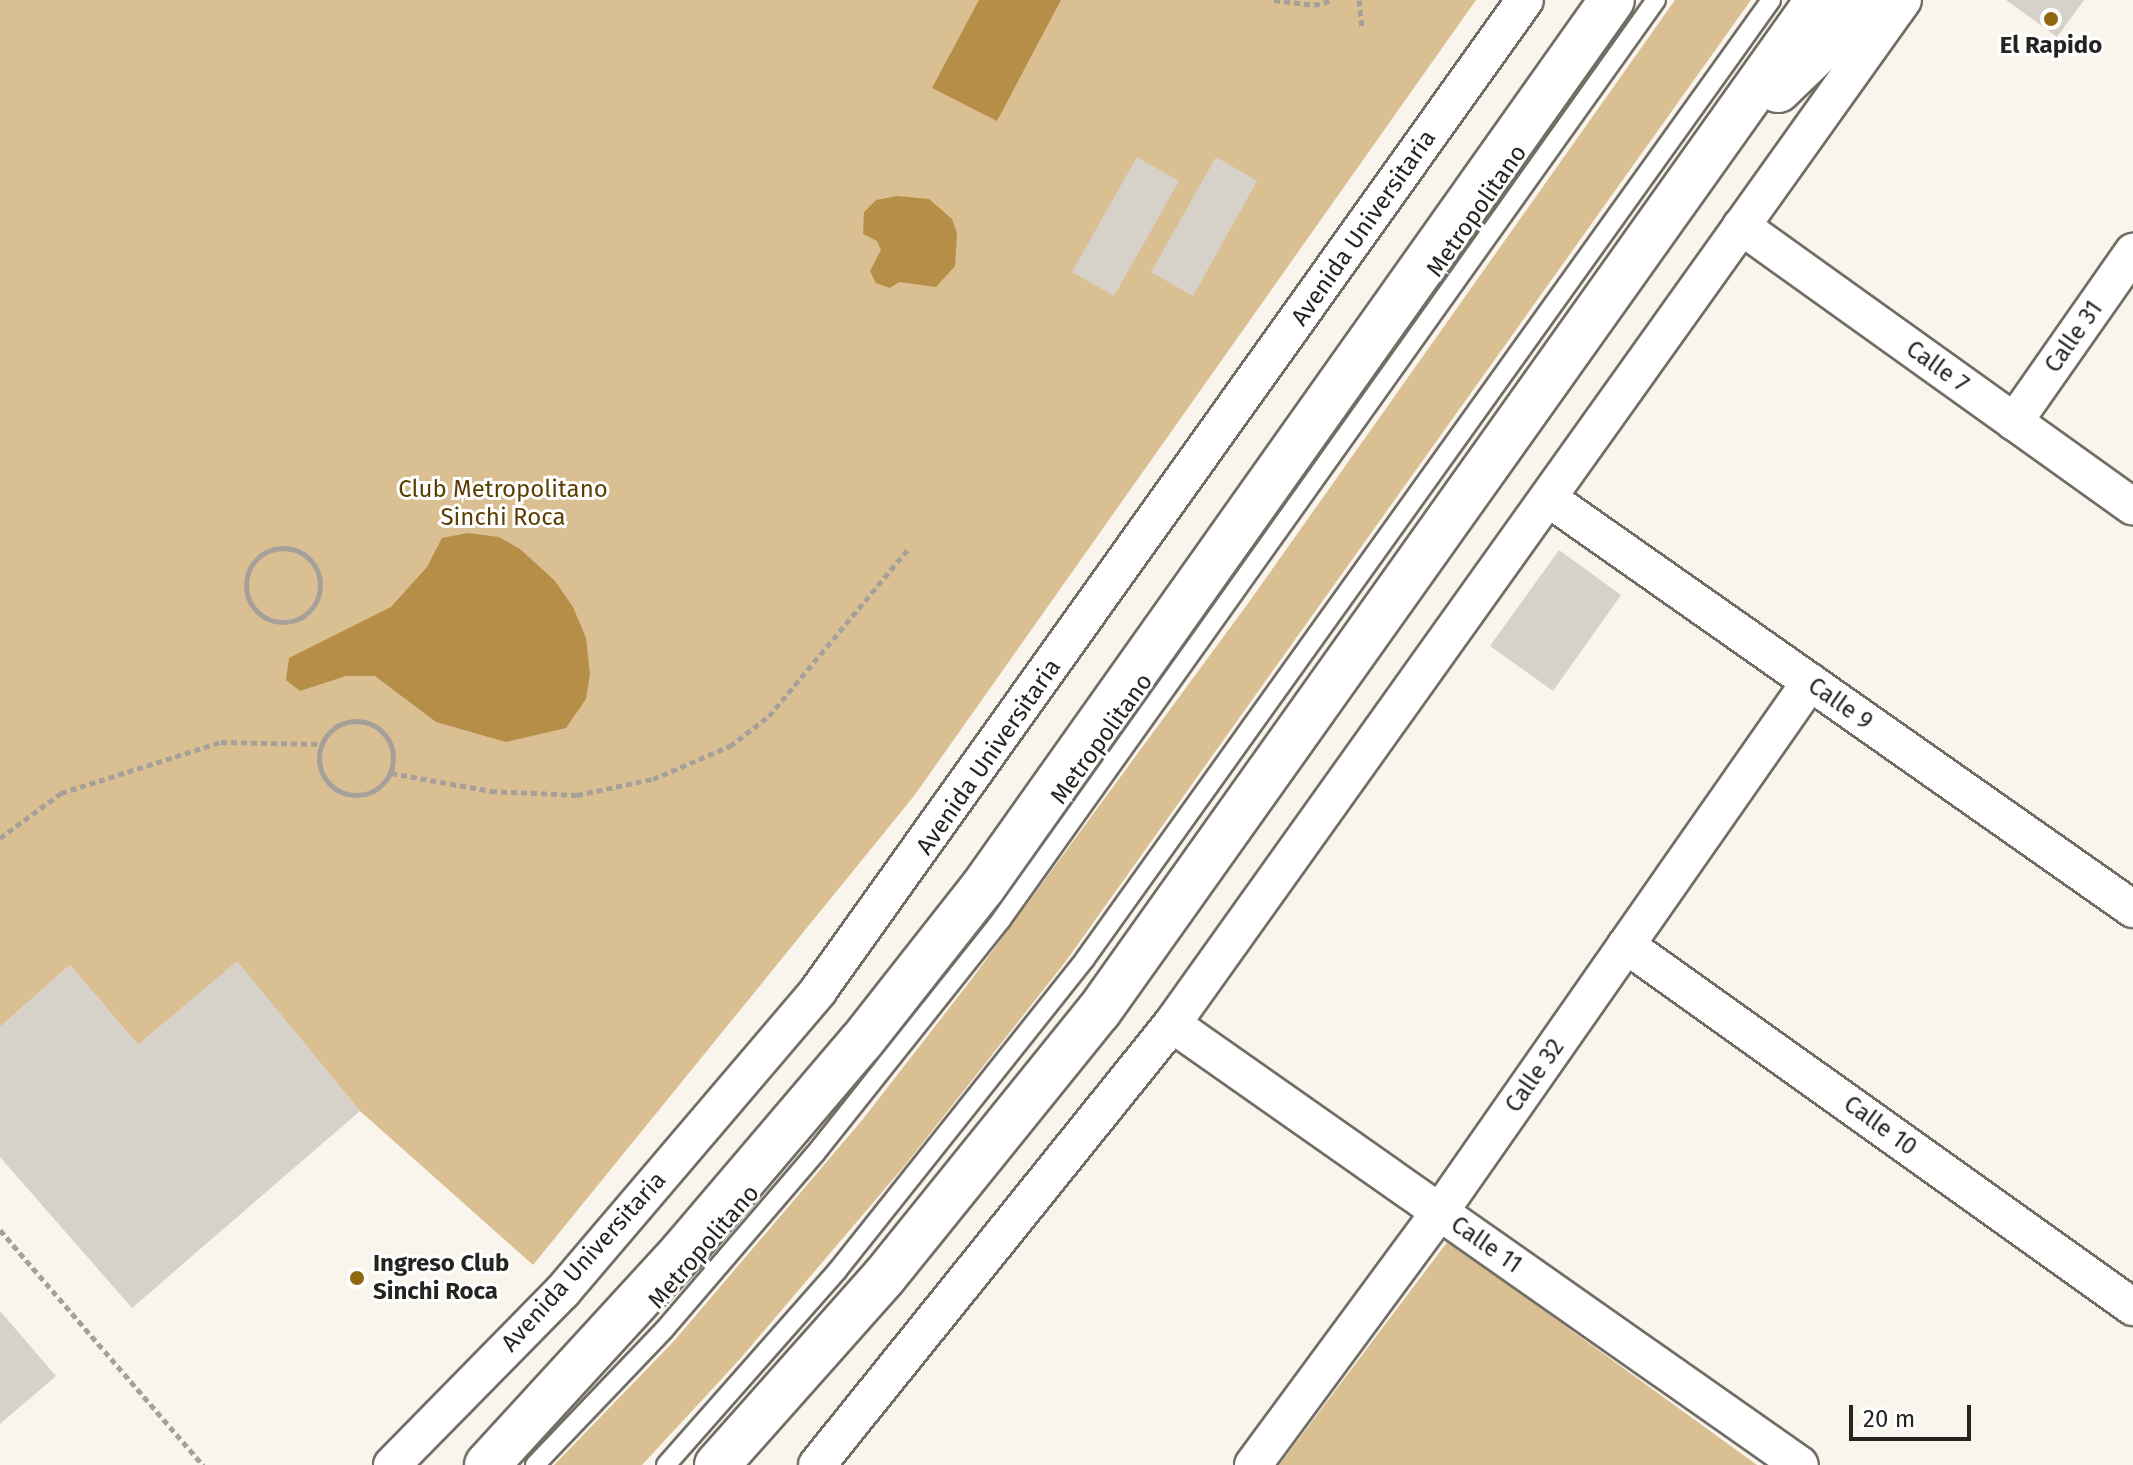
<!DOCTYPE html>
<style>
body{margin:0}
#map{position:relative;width:2133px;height:1465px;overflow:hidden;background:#faf5ec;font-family:"Fira Sans",sans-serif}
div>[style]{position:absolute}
.green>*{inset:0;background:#dabf92}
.water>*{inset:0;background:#b78e47}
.building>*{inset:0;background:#d7d2c9}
.path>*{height:5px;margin-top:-2.5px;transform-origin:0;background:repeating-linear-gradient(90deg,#a5a19a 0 6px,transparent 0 10px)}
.path>.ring{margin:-2.5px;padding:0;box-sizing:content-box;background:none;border:5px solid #a5a19a;border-radius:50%}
.roads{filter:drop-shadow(2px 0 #726e66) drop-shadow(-2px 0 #726e66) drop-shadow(0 2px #726e66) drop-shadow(0 -2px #726e66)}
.lane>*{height:18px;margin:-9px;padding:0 9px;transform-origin:9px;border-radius:9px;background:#fff}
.street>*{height:36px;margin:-18px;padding:0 18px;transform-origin:18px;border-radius:18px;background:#fff}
.primary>*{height:44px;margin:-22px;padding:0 22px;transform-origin:22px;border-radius:22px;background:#fff}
.dots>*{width:22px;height:22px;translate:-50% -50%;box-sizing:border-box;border:4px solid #fff;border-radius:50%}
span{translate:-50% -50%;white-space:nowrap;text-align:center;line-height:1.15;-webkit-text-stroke:6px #fff;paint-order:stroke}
.poi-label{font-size:24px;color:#262421;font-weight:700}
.left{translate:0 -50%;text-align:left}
.street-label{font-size:24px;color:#262421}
.park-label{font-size:24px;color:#5b3f02}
.scale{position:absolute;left:1849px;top:1405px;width:122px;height:36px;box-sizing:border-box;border:4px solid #262421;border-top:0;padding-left:10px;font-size:24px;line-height:28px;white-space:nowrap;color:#262421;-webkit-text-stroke:6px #fff;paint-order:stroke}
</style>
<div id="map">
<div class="green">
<i style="clip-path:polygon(0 0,1476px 0,914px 796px,533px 1265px,360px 1111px,237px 962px,138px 1045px,70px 965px,0 1027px)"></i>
<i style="clip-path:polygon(1675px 0,1751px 0,1066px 961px,906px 1164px,740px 1359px,642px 1465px,554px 1465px,674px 1341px,863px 1119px,971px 980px,1249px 602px)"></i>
<i style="clip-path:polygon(1448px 1241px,1757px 1465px,1279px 1465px)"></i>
</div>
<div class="water">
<i style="clip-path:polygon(979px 0,1061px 0,997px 121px,932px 88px)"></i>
<i style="clip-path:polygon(897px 196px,929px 199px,952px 219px,957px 233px,955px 266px,936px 287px,899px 282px,890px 288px,876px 283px,870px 271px,881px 250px,877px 241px,863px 234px,864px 212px,876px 200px)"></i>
<i style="clip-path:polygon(468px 533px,499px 537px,520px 549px,555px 581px,573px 607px,586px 638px,590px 674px,586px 699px,566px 728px,506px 742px,436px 722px,375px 676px,346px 676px,300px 691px,286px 680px,289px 658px,391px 607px,427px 567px,442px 538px)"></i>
</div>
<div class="building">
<i style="clip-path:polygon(2006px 0,2084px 0,2057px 37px)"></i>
<i style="clip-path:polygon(1137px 157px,1179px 181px,1114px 296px,1072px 272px)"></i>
<i style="clip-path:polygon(1216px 157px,1257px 181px,1193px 296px,1151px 272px)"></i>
<i style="clip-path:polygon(1559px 550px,1621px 595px,1553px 691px,1490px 646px)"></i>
<i style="clip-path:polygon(237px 961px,360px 1111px,132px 1308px,0 1157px,0 1027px,70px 965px,138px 1045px)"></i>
<i style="clip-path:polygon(0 1311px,56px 1376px,0 1424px)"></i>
</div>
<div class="path">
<i style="left:1274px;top:0;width:40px;rotate:7.1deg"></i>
<i style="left:1314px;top:5px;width:20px;rotate:-15deg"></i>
<i style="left:1359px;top:0;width:28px;rotate:84deg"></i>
<i class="ring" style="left:246px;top:548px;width:69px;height:69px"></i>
<i class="ring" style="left:319px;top:721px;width:69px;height:69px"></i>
<i style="left:391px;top:773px;width:102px;rotate:10.2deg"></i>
<i style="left:491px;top:791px;width:86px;rotate:2.7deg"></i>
<i style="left:577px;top:795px;width:78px;rotate:-11.9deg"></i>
<i style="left:653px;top:779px;width:84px;rotate:-23.2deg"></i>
<i style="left:730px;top:746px;width:49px;rotate:-37.6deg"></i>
<i style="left:769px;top:716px;width:217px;rotate:-50.2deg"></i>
<i style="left:0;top:838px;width:76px;rotate:-36.4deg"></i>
<i style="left:61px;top:793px;width:168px;rotate:-17.7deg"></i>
<i style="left:221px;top:742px;width:101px;rotate:1.1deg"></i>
<i style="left:0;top:1230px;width:311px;rotate:49.2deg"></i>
</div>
<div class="roads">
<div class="lane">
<i style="left:535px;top:1465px;width:187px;rotate:-46.3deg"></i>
<i style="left:664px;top:1330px;width:232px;rotate:-49.4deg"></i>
<i style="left:815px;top:1154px;width:299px;rotate:-51.5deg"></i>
<i style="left:1001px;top:920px;width:1129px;rotate:-54.55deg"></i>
<i style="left:666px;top:1465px;width:259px;rotate:-48.6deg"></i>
<i style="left:837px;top:1271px;width:399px;rotate:-51.5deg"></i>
<i style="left:1085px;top:959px;width:1179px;rotate:-54.42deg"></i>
</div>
<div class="street">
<i style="left:1741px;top:226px;width:482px;rotate:35.6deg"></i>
<i style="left:2014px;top:422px;width:208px;rotate:-55deg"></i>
<i style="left:1548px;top:498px;width:715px;rotate:35.09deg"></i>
<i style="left:1626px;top:945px;width:623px;rotate:35.53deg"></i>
<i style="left:1172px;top:1024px;width:767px;rotate:35.08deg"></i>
<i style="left:392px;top:1465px;width:244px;rotate:-45.5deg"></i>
<i style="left:563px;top:1291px;width:394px;rotate:-49.6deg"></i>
<i style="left:818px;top:991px;width:1217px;rotate:-54.5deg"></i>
<i style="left:817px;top:1465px;width:566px;rotate:-51.17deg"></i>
<i style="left:1172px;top:1024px;width:1258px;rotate:-54.48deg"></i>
<i style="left:1253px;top:1465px;width:313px;rotate:-53.6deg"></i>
<i style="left:1439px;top:1213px;width:648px;rotate:-55.06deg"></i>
</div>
<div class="primary">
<i style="left:1778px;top:90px;width:130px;rotate:-43.8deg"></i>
<i style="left:487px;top:1465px;width:289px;rotate:-47.5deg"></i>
<i style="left:682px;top:1252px;width:276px;rotate:-49.6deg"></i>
<i style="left:861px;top:1042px;width:197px;rotate:-51.8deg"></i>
<i style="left:983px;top:887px;width:1087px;rotate:-54.66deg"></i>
<i style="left:717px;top:1465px;width:251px;rotate:-48.4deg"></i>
<i style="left:884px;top:1277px;width:342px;rotate:-51.1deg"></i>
<i style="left:1099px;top:1011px;width:1241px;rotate:-54.58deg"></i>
</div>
</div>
<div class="dots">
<i style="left:2051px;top:19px;background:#90670d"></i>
<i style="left:357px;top:1278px;background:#90670d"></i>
</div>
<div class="poi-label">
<span style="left:2051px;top:46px">El Rapido</span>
<span class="left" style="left:373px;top:1278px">Ingreso Club<br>Sinchi Roca</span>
</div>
<div class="street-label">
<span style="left:1477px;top:211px;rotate:-55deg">Metropolitano</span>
<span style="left:1364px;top:228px;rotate:-55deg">Avenida Universitaria</span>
<span style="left:2074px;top:337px;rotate:-55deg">Calle 31</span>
<span style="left:1937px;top:367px;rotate:36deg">Calle 7</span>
<span style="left:1840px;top:704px;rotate:35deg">Calle 9</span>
<span style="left:1102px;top:739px;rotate:-54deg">Metropolitano</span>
<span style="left:989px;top:757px;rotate:-55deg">Avenida Universitaria</span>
<span style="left:1535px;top:1076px;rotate:-55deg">Calle 32</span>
<span style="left:1880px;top:1126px;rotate:36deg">Calle 10</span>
<span style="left:1486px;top:1245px;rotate:35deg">Calle 11</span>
<span style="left:704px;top:1247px;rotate:-49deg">Metropolitano</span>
<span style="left:584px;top:1262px;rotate:-48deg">Avenida Universitaria</span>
</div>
<div class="park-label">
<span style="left:503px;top:504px">Club Metropolitano<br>Sinchi Roca</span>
</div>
<div class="scale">20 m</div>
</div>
